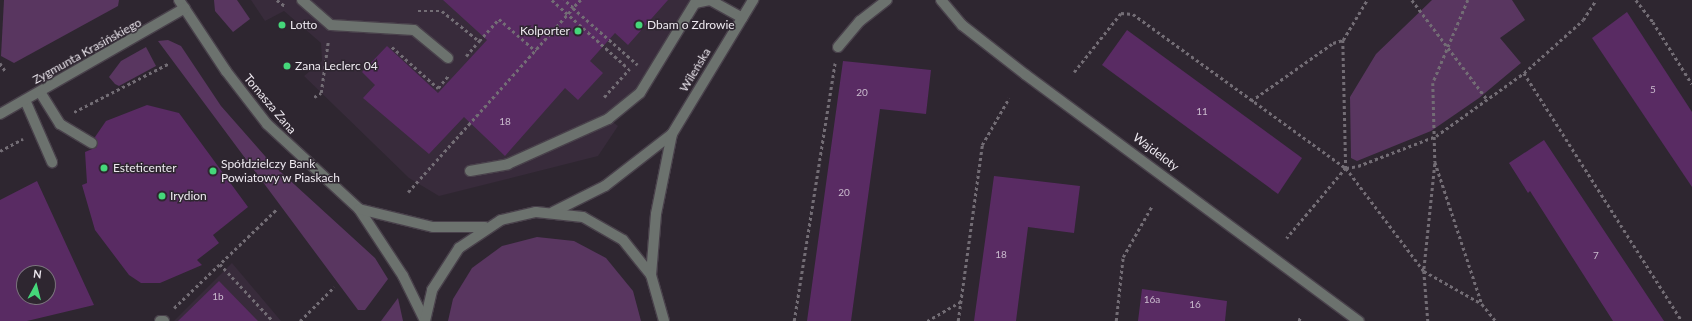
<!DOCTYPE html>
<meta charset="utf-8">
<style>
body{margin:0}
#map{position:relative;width:1692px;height:321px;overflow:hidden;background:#2e2630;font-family:Lato,sans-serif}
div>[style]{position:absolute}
.built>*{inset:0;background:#382b3b}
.green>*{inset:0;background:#593660}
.building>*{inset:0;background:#592b63}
.path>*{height:2.5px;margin-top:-1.25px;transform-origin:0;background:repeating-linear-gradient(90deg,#736d75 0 3px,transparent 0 6px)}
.roads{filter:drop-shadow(1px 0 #49414b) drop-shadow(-1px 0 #49414b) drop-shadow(0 1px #49414b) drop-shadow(0 -1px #49414b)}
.minor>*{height:10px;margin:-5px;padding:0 5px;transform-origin:5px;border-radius:5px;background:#6c726e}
.path-bridge>*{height:2.5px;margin-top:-1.25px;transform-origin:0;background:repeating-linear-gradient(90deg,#736d75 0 3px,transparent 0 6px)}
.dots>*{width:11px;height:11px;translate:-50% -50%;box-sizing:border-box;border:2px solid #2e2630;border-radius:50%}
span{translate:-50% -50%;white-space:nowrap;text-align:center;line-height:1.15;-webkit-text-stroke:3px #2e2630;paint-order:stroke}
.number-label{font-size:10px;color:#c9bacd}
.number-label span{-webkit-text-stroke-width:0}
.poi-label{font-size:12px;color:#eee9f0}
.left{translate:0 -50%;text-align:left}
.right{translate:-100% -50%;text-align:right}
.street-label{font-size:12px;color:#eee9f0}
.north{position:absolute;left:16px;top:265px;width:40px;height:40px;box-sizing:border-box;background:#2e2630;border:1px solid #7b747d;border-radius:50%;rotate:7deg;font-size:11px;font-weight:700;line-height:16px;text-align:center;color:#eee9f0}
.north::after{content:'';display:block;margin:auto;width:14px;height:18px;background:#45d77a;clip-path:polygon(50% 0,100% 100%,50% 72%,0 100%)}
</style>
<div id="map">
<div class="built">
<i style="clip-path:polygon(251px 0,690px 0,634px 91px,603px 115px,618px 126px,598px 156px,439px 196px,409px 178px,304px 76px,322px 61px,321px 43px,284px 11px,265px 21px)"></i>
<i style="clip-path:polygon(232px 263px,281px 321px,174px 321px)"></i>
</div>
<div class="green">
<i style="clip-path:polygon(4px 0,119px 0,118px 6px,14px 63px,1px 56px)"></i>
<i style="clip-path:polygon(214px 0,237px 0,250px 19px,233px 32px,215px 11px)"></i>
<i style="clip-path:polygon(1432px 0,1512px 0,1525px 20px,1500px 38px,1521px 63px,1479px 98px,1431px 131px,1357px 161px,1351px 158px,1350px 97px,1376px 54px)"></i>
<i style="clip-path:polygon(168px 40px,181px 46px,221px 106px,272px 164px,375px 258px,388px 279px,365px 310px,358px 310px,158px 41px)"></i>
<i style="clip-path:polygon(146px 47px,156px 66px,119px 86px,115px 84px,109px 77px,121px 61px)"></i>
<i style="clip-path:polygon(537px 237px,574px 241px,606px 258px,633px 291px,641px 321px,448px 321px,453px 299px,472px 268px,502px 246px)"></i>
<i style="clip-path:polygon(398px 298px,403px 321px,381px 321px)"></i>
</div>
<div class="building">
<i style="clip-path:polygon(443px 0,668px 0,628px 45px,615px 33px,590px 61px,603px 73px,578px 100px,565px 88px,505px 156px,464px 117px,429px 154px,363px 98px,375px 85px,362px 72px,387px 46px,438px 93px,487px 40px)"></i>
<i style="clip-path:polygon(1627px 12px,1692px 112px,1692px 187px,1592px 38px)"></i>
<i style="clip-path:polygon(1127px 30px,1302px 158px,1278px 194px,1102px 65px)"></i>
<i style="clip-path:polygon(843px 61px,931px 70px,926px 114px,880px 109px,851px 321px,807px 321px)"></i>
<i style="clip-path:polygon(147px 105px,179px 113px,248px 207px,213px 235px,219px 243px,197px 260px,202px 265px,160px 283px,141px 283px,129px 275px,95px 230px,82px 185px,87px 183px,85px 152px,97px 147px,95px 137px,106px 121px)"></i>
<i style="clip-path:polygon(1544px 140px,1664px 321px,1613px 321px,1530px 191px,1528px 193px,1509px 163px)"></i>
<i style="clip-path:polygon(994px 176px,1080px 186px,1074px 233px,1028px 227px,1016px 321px,974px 321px)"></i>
<i style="clip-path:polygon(evenodd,37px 181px,94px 305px,27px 321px,0 321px,0 200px,37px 181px,24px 273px,48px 273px,48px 297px,24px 297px,24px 273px)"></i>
<i style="clip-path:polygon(219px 281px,258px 321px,178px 321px)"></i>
<i style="clip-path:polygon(1142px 289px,1227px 301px,1225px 321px,1138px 321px)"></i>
</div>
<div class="path">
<i style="left:277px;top:0;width:10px;rotate:37deg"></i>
<i style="left:581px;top:0;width:11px;rotate:135deg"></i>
<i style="left:573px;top:8px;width:86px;rotate:41.2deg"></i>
<i style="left:1412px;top:0;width:123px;rotate:52.9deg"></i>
<i style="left:1468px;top:0;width:90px;rotate:112.9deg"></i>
<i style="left:1433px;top:83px;width:79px;rotate:88.5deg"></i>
<i style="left:1435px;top:162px;width:150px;rotate:71.7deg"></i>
<i style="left:1482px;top:304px;width:22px;rotate:51deg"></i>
<i style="left:1636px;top:0;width:28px;rotate:52deg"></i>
<i style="left:1653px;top:22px;width:73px;rotate:57.8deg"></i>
<i style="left:418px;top:11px;width:24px"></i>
<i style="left:442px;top:11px;width:48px;rotate:39deg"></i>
<i style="left:479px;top:41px;width:30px;rotate:-48deg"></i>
<i style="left:499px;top:19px;width:49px;rotate:40.9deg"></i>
<i style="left:1343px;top:40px;width:47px;rotate:-59deg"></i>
<i style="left:392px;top:47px;width:62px;rotate:41.7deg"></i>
<i style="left:438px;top:88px;width:16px;rotate:-50deg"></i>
<i style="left:466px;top:56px;width:20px;rotate:-49deg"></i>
<i style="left:0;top:63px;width:11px;rotate:56deg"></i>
<i style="left:1074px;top:72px;width:75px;rotate:-51.5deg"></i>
<i style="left:1121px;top:13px;width:12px;rotate:5deg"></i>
<i style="left:1133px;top:14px;width:263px;rotate:35.9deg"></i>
<i style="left:1346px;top:168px;width:92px;rotate:130.1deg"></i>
<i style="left:1524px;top:73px;width:294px;rotate:57.5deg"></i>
<i style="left:314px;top:97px;width:8px;rotate:-30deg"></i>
<i style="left:321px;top:93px;width:51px;rotate:-82.2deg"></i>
<i style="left:604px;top:97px;width:38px;rotate:-48deg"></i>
<i style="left:1251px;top:101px;width:100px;rotate:-35.3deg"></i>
<i style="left:1333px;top:43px;width:10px;rotate:-17deg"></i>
<i style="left:1343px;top:40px;width:128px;rotate:88.7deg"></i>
<i style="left:1346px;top:168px;width:12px;rotate:-9deg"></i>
<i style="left:1358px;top:166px;width:84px;rotate:-21deg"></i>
<i style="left:1436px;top:136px;width:108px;rotate:-35.6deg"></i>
<i style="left:1524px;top:73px;width:79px;rotate:-41.9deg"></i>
<i style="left:1583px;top:20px;width:24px;rotate:-57deg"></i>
<i style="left:74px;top:112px;width:106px;rotate:-27.1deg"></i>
<i style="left:0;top:151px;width:26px;rotate:-28deg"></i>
<i style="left:1435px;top:164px;width:108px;rotate:95.9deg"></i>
<i style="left:1424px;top:271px;width:67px;rotate:29.6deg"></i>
<i style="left:1346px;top:168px;width:129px;rotate:52.9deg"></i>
<i style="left:1424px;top:271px;width:50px;rotate:85.4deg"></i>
<i style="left:408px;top:192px;width:247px;rotate:-48.1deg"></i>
<i style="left:573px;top:8px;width:12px;rotate:-138deg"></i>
<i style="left:220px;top:264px;width:78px;rotate:47.1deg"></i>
<i style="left:174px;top:308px;width:143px;rotate:-43.9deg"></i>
<i style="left:300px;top:321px;width:48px;rotate:-45deg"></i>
<i style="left:794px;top:321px;width:261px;rotate:-81deg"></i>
<i style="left:927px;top:321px;width:39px;rotate:-30deg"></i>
<i style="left:958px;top:321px;width:178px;rotate:-82.2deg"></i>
<i style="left:982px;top:145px;width:54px;rotate:-60.1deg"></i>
<i style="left:1116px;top:321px;width:64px;rotate:-83.8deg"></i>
<i style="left:1123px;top:257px;width:59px;rotate:-60.4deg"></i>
<i style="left:1299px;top:321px;width:4px;rotate:-76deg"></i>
</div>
<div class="roads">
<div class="minor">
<i style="left:179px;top:0;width:85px;rotate:56.5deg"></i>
<i style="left:226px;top:71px;width:67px;rotate:52.3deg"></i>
<i style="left:267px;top:124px;width:125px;rotate:42.7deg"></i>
<i style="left:359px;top:209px;width:80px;rotate:56.7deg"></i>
<i style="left:403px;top:276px;width:50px;rotate:63.9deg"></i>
<i style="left:302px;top:0;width:38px;rotate:41deg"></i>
<i style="left:331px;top:25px;width:83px;rotate:3.4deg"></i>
<i style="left:414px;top:30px;width:44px;rotate:39.5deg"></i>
<i style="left:710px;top:0;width:37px;rotate:29deg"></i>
<i style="left:941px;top:0;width:33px;rotate:50deg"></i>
<i style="left:962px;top:25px;width:81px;rotate:38deg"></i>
<i style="left:1026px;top:75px;width:414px;rotate:36.5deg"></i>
<i style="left:838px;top:47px;width:34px;rotate:-50deg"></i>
<i style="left:860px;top:21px;width:34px;rotate:-38deg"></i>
<i style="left:40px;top:92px;width:38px;rotate:58deg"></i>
<i style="left:60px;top:124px;width:37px;rotate:31deg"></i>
<i style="left:25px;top:100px;width:68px;rotate:66.5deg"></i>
<i style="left:0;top:114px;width:213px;rotate:-29.8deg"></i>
<i style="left:470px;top:171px;width:39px;rotate:-10deg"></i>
<i style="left:508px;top:164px;width:110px;rotate:-24.2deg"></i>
<i style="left:608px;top:119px;width:41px;rotate:-39.1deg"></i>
<i style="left:640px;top:93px;width:105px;rotate:-58.6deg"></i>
<i style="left:695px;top:3px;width:15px;rotate:-11deg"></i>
<i style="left:359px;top:209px;width:76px;rotate:13.7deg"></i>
<i style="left:433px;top:227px;width:52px"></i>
<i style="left:553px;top:212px;width:58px;rotate:-26.6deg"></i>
<i style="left:605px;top:186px;width:85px;rotate:-37.8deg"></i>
<i style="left:672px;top:134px;width:157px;rotate:-58.8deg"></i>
<i style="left:651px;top:275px;width:61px;rotate:-85.3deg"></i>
<i style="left:656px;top:214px;width:82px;rotate:-78.7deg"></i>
<i style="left:160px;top:321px;width:4px"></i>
<i style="left:425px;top:321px;width:32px;rotate:-77deg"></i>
<i style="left:432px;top:290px;width:50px;rotate:-57.3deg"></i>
<i style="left:459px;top:248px;width:50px;rotate:-33.7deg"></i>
<i style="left:501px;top:220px;width:36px;rotate:-13deg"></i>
<i style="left:536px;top:212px;width:47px;rotate:6.1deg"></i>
<i style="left:583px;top:217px;width:46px;rotate:29.9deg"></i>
<i style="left:623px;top:240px;width:45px;rotate:51.3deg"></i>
<i style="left:651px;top:275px;width:48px;rotate:74.2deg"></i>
</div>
</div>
<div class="path-bridge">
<i style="left:552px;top:0;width:103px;rotate:41.9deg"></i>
</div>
<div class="dots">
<i style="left:282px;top:25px;background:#45d77a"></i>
<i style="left:639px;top:25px;background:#45d77a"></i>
<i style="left:578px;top:31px;background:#45d77a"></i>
<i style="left:287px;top:66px;background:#45d77a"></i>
<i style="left:104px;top:168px;background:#45d77a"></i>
<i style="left:213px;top:171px;background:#45d77a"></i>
<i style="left:162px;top:196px;background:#45d77a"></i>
</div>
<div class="number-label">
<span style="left:1653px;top:90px">5</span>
<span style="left:862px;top:93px">20</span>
<span style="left:1202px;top:112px">11</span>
<span style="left:505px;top:122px">18</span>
<span style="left:844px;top:193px">20</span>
<span style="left:1001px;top:255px">18</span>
<span style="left:1596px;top:256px">7</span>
<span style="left:218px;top:297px">1b</span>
<span style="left:1152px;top:300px">16a</span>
<span style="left:1195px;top:305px">16</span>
</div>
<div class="poi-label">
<span class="left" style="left:290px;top:25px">Lotto</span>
<span class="left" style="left:647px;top:25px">Dbam o Zdrowie</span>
<span class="right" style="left:570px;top:31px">Kolporter</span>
<span class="left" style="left:295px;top:66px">Zana Leclerc 04</span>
<span class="left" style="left:221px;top:171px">Spółdzielczy Bank<br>Powiatowy w Piaskach</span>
<span class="left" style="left:113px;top:168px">Esteticenter</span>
<span class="left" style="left:170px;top:196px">Irydion</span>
</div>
<div class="street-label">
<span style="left:87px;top:51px;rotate:-29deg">Zygmunta Krasińskiego</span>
<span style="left:695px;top:70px;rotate:-59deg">Wileńska</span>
<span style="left:270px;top:104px;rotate:50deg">Tomasza Zana</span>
<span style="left:1156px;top:152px;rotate:37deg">Wajdeloty</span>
</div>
<div class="north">N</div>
</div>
